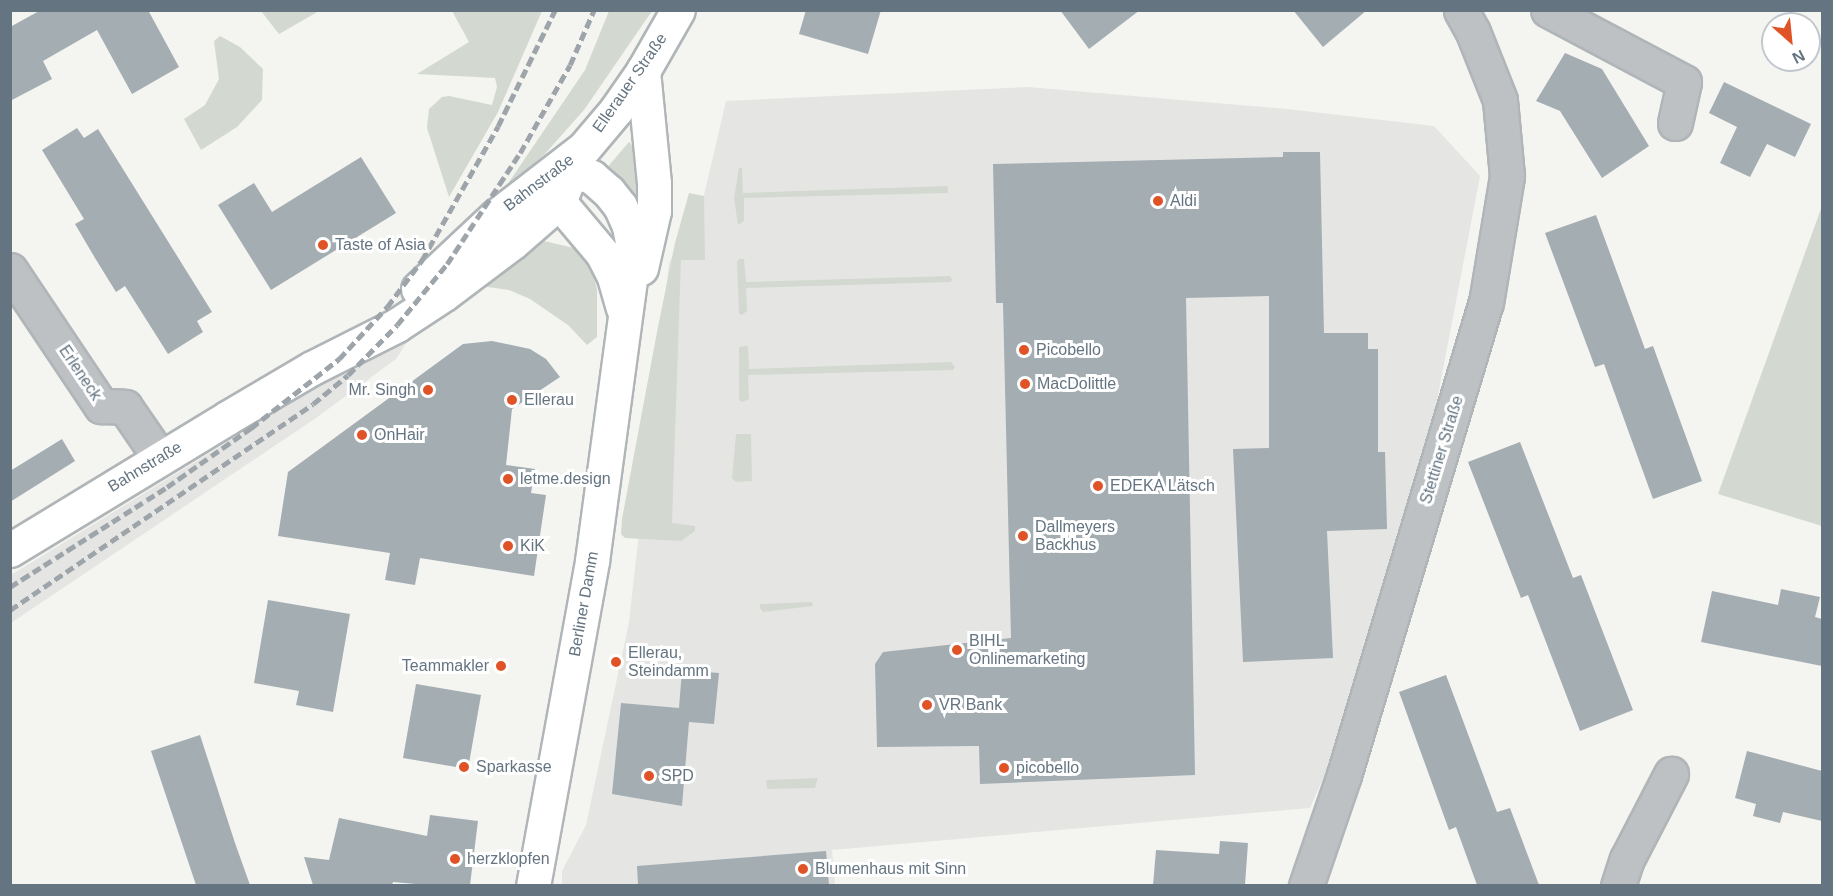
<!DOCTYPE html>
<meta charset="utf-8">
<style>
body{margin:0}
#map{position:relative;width:1833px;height:896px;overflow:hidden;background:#f4f4f0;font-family:Helvetica,sans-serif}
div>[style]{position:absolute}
.built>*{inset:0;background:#e5e6e4}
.green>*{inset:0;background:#d3d9d0}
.building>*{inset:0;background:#a4adb2}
.roads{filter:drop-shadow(2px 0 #b0b5b8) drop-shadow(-2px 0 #b0b5b8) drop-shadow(0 2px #b0b5b8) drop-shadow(0 -2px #b0b5b8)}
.minor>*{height:33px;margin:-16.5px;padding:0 16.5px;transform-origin:16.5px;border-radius:16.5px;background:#bdc1c4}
.major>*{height:33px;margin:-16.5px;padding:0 16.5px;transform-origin:16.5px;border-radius:16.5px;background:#fff}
.rail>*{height:4.5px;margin-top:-2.25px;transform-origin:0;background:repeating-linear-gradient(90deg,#9ea5aa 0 9px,transparent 0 13.5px)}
.dots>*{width:16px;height:16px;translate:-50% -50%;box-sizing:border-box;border:3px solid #fff;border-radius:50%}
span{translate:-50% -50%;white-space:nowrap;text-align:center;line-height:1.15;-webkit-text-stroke:6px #fff;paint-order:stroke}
.street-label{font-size:16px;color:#647481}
.poi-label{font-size:16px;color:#647481}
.left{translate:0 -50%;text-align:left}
.right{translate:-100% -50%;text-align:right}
.frame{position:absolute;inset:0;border:12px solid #647481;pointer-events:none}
.north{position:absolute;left:1761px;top:12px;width:60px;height:60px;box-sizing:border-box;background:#fff;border:2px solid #c1c7cd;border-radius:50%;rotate:153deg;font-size:16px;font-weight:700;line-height:24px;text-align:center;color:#647481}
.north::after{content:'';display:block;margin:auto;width:21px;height:27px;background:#df5326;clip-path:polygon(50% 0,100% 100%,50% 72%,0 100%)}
</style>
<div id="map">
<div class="built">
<i style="clip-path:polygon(1028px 87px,1287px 109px,1434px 126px,1480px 176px,1431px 432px,1359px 696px,1310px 808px,832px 850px,835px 885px,562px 886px,562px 871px,586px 825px,629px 622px,669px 263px,704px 195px,726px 101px)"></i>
<i style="clip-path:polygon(418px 325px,396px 359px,316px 418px,11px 623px,11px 575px)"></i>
</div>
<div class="green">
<i style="clip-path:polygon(261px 11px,319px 11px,279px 34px)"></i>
<i style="clip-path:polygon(452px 11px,542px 11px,498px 112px,449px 197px,427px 128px,429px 109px,442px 97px,449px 96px,492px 105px,497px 87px,495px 78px,417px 74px,469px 42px)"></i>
<i style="clip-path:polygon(609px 11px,652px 11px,584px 110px,543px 156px,505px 188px,585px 70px)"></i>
<i style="clip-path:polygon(220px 36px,240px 47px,263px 69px,262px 100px,237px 127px,201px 150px,184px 119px,205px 105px,219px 79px,214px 41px)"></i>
<i style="clip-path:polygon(629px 142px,634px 147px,640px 203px,605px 170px)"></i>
<i style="clip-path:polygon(739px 168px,742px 168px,743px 193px,947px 186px,948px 189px,948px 193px,744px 198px,744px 221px,738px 225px,734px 198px)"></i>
<i style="clip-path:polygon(689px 193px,704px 196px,705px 260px,681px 260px,672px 523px,695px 526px,695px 531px,681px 541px,625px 538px,621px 534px,622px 519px,657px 332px,675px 243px)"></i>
<i style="clip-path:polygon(1822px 206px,1822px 526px,1718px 494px)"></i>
<i style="clip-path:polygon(544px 241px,574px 248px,583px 255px,594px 278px,597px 289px,597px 337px,587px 345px,568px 325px,530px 299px,509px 290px,474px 285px,531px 246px)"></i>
<i style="clip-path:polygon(739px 259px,744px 259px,746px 282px,950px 276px,952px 279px,951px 282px,746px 288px,747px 311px,742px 315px,739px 314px,737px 262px)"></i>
<i style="clip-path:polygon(744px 346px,748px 346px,749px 369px,951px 362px,955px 367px,953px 370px,748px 375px,749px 399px,742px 402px,739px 400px,739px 347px)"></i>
<i style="clip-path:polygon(736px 434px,751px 434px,752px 481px,736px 482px,732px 478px)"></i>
<i style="clip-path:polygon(808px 602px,812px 602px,813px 606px,763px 612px,760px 608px,760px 604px)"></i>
<i style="clip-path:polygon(818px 778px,815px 788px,767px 789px,766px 780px)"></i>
</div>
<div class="building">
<i style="clip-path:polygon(41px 10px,148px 10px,179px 67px,132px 94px,97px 30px,43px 61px,52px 79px,10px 101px,10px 27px)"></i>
<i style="clip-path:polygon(806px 10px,881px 10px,868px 54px,799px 34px)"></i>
<i style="clip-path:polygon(1060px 10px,1140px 10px,1089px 49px)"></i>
<i style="clip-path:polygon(1293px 10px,1367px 10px,1323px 47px)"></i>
<i style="clip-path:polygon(1565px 53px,1602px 69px,1649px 146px,1602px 178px,1560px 111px,1536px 101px)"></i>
<i style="clip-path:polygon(1724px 82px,1811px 124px,1795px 157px,1767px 144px,1750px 177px,1720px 163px,1737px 127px,1709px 113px)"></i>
<i style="clip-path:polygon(77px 128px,84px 138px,98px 129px,212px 312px,197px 321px,203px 332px,168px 354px,125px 286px,116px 292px,95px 258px,75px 224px,84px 219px,42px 150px)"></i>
<i style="clip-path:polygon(1283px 152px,1320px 152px,1324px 333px,1368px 333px,1368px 349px,1378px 349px,1378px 452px,1385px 452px,1387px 529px,1327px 531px,1333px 658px,1243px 662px,1233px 449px,1269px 448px,1269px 296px,1186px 298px,1195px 775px,980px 784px,979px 746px,877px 747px,875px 664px,883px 652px,1011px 638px,1003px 303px,996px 303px,993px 164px,1283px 157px)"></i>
<i style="clip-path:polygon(361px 157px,396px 213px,271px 290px,218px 205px,254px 183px,272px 212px)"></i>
<i style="clip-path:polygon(1596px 215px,1645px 349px,1653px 346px,1702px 481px,1653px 499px,1604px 364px,1595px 367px,1545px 233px)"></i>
<i style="clip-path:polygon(492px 341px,530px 349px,546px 359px,560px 377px,512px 409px,506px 465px,535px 469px,531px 493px,546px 495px,534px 576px,420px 558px,415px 585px,385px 580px,390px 553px,278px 536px,288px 472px,463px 344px)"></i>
<i style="clip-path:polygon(62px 439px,75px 461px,10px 502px,10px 471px)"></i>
<i style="clip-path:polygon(1520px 442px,1573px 578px,1581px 575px,1633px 710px,1580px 731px,1528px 595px,1521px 598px,1468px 462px)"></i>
<i style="clip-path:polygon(1781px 589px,1820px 597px,1815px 617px,1822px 619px,1822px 666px,1701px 642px,1712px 591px,1778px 605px)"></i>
<i style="clip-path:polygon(268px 600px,350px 614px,333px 712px,296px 705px,299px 691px,254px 683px)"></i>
<i style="clip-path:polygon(682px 670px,719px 673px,714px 724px,689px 722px,682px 806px,612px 794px,621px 703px,679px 708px)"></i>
<i style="clip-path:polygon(1446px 675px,1497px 812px,1510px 808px,1539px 885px,1477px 885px,1456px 827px,1449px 830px,1399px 692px)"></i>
<i style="clip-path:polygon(416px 684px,481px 695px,468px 769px,403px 758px)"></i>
<i style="clip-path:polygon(200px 735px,235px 843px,250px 885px,196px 885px,151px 751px)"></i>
<i style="clip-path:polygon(1747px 751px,1822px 771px,1822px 821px,1783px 812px,1780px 823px,1753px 816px,1756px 804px,1735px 798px)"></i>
<i style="clip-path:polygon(430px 815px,478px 821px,470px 885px,427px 885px,393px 882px,392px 885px,313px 885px,304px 857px,329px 860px,339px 818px,427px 836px)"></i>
<i style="clip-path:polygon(1220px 841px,1248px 843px,1245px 885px,1153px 885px,1156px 850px,1219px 854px)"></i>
<i style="clip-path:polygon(826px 851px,829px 885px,638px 885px,637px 866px)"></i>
</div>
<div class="roads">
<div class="minor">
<i style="left:1548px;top:10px;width:154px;rotate:27.9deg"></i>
<i style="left:1684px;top:82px;width:42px;rotate:102.4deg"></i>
<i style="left:10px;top:270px;width:164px;rotate:56.2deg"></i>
<i style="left:101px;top:406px;width:24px;rotate:2deg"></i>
<i style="left:125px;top:407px;width:62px;rotate:55.5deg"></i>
<i style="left:1306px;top:886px;width:117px;rotate:-71.1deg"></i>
<i style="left:1344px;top:775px;width:493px;rotate:-73.3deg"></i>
<i style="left:1486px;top:303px;width:129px;rotate:-80.6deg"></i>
<i style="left:1507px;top:176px;width:76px;rotate:-95.3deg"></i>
<i style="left:1500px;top:100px;width:73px;rotate:-111.7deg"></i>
<i style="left:1473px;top:32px;width:25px;rotate:-119deg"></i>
<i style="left:1618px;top:886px;width:28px;rotate:-72deg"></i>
<i style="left:1627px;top:859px;width:96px;rotate:-62.6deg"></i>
</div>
<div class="major">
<i style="left:559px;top:202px;width:67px;rotate:49.9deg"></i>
<i style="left:602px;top:253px;width:27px;rotate:63deg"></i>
<i style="left:614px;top:277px;width:32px;rotate:74deg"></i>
<i style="left:641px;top:268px;width:58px;rotate:-77.2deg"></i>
<i style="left:654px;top:211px;width:28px;rotate:-90deg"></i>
<i style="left:654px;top:183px;width:113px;rotate:-95.6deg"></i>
<i style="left:418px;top:289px;width:107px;rotate:-43.1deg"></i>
<i style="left:496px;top:216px;width:111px;rotate:-37.7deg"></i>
<i style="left:584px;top:148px;width:50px;rotate:-49.9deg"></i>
<i style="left:616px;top:110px;width:47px;rotate:-55.3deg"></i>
<i style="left:643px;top:71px;width:70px;rotate:-60.2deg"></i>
<i style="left:10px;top:550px;width:254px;rotate:-31.3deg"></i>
<i style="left:227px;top:418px;width:99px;rotate:-30.5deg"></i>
<i style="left:312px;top:368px;width:95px;rotate:-26.8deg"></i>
<i style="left:397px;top:325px;width:56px;rotate:-33.4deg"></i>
<i style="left:444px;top:294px;width:86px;rotate:-37deg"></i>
<i style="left:513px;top:242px;width:61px;rotate:-41deg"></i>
<i style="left:559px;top:202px;width:51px;rotate:-68deg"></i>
<i style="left:533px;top:886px;width:330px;rotate:-79.7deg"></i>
<i style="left:592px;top:561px;width:312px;rotate:-82.3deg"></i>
<i style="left:634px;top:252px;width:26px;rotate:-101deg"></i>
<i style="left:629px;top:226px;width:22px;rotate:-114deg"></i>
<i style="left:620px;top:206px;width:18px;rotate:-128deg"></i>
<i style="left:609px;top:192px;width:23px;rotate:-139deg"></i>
<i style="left:592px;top:177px;width:21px;rotate:-163deg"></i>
<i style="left:572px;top:171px;width:22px;rotate:170deg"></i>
</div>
</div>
<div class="rail">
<i style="left:10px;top:587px;width:186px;rotate:-32.5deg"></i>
<i style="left:167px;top:487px;width:103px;rotate:-35.1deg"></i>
<i style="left:251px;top:428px;width:112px;rotate:-38.1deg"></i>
<i style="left:339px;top:359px;width:71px;rotate:-47.3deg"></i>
<i style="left:387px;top:307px;width:59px;rotate:-53.3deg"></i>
<i style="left:422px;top:260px;width:154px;rotate:-60.4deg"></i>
<i style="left:498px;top:126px;width:129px;rotate:-63.8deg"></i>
<i style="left:10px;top:610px;width:366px;rotate:-34.2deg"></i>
<i style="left:313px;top:404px;width:45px;rotate:-39.6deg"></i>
<i style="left:348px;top:375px;width:70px;rotate:-45.6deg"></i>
<i style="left:397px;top:325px;width:79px;rotate:-50.7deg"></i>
<i style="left:447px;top:264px;width:133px;rotate:-56.7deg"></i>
<i style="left:520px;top:153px;width:101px;rotate:-60.4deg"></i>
<i style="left:570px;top:65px;width:60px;rotate:-66.4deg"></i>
</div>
<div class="dots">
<i style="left:1158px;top:201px;background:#df5326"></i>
<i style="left:323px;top:245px;background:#df5326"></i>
<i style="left:1024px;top:350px;background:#df5326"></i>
<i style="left:1025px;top:384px;background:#df5326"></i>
<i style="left:428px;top:390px;background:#df5326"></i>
<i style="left:512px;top:400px;background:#df5326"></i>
<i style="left:362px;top:435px;background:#df5326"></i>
<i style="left:508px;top:479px;background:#df5326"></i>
<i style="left:1098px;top:486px;background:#df5326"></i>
<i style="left:1023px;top:536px;background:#df5326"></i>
<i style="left:508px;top:546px;background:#df5326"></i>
<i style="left:957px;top:650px;background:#df5326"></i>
<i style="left:616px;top:662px;background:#df5326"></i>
<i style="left:501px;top:666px;background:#df5326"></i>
<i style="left:927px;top:705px;background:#df5326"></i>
<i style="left:464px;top:767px;background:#df5326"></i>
<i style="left:1004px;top:768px;background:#df5326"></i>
<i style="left:649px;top:776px;background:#df5326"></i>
<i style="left:455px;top:859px;background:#df5326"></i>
<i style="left:803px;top:869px;background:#df5326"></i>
</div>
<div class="street-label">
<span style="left:630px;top:83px;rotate:-55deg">Ellerauer Straße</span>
<span style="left:539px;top:183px;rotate:-37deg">Bahnstraße</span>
<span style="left:80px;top:373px;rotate:56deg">Erleneck</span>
<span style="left:1442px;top:450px;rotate:-73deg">Stettiner Straße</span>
<span style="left:145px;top:467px;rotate:-31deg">Bahnstraße</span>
<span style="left:584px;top:604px;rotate:-80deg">Berliner Damm</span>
</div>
<div class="poi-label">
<span class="left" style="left:1170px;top:201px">Aldi</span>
<span class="left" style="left:335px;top:245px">Taste of Asia</span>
<span class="left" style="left:1036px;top:350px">Picobello</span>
<span class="left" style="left:1037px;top:384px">MacDolittle</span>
<span class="right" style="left:416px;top:390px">Mr. Singh</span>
<span class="left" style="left:524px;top:400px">Ellerau</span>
<span class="left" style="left:374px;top:435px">OnHair</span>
<span class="left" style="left:520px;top:479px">letme.design</span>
<span class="left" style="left:1110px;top:486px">EDEKA Lätsch</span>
<span class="left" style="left:1035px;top:536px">Dallmeyers<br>Backhus</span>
<span class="left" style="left:520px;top:546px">KiK</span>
<span class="left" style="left:969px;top:650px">BIHL<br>Onlinemarketing</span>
<span class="left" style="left:628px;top:662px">Ellerau,<br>Steindamm</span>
<span class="right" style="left:489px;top:666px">Teammakler</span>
<span class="left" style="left:939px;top:705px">VR Bank</span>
<span class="left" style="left:476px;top:767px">Sparkasse</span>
<span class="left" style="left:1016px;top:768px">picobello</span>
<span class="left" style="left:661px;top:776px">SPD</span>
<span class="left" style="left:467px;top:859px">herzklopfen</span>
<span class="left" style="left:815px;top:869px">Blumenhaus mit Sinn</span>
</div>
<div class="frame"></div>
<div class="north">N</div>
</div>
